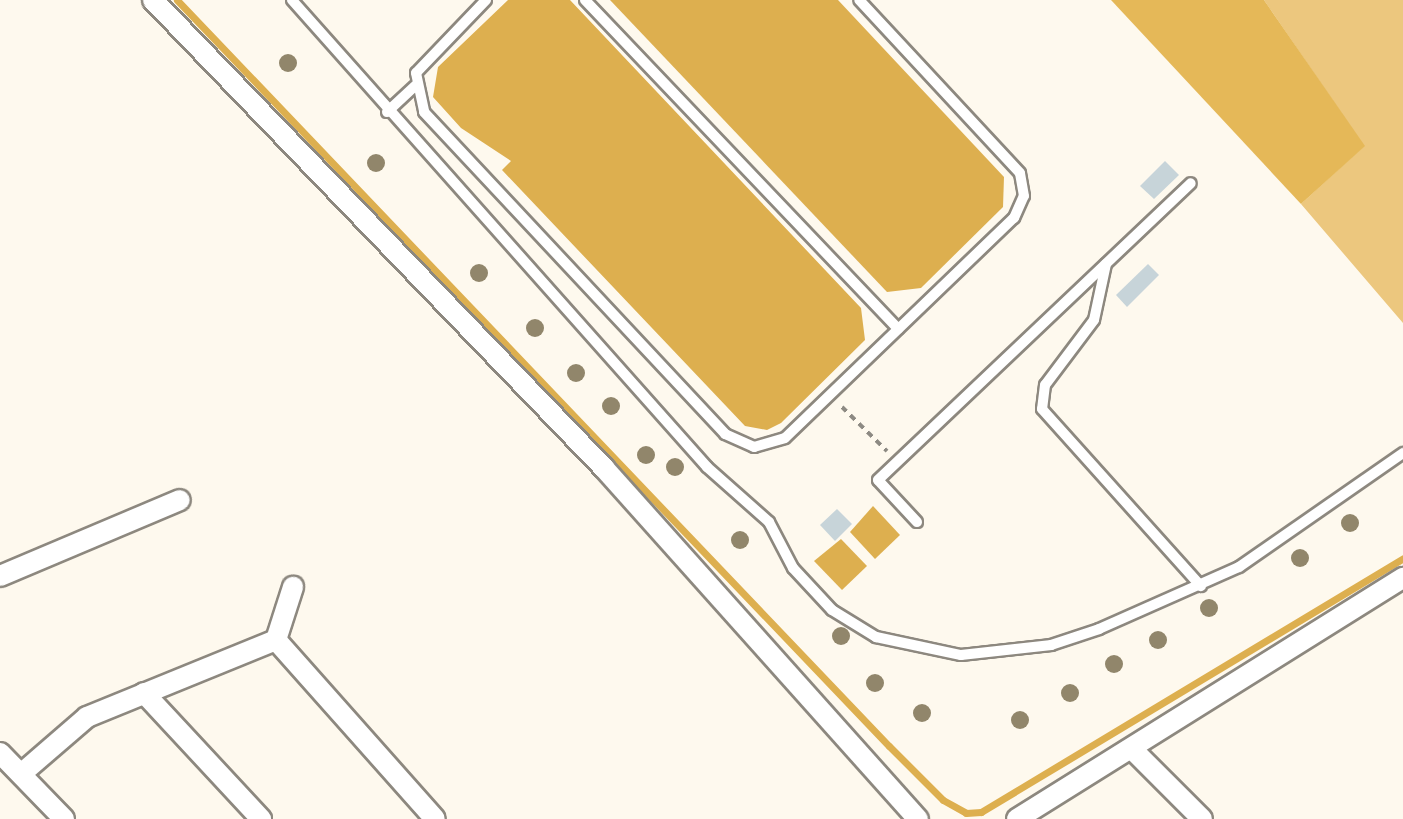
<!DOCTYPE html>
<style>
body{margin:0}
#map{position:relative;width:1403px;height:819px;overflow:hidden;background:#fef9ee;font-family:"Zilla Slab",serif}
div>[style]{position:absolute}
.green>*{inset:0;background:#ecc77e}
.forest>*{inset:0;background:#e5b858}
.water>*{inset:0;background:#ddaf4f}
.stream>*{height:7px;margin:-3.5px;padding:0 3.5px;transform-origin:3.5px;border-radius:3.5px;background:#ddaf4f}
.building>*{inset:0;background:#c7d4d9}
.path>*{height:4px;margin-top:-2px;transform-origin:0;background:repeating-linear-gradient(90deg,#8d8a83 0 6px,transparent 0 12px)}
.roads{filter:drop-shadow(2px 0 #8d887f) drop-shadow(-2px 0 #8d887f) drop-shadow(0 2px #8d887f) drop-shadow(0 -2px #8d887f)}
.lane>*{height:10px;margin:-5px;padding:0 5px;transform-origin:5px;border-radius:5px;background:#fff}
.street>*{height:20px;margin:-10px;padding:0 10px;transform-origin:10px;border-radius:10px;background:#fff}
.trees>*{width:18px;height:18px;margin:-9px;border-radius:50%;background:#91866b}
span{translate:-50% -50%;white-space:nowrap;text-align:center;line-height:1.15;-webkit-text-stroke:8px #fff;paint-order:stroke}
</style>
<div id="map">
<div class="green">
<i style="clip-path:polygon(1264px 0,1403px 0,1403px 323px,1301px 204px,1364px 146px)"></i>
</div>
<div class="forest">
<i style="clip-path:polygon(1111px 0,1264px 0,1365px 146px,1301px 204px)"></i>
</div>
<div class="water">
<i style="clip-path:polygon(508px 0,570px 0,861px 308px,865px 340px,781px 423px,767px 430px,745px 426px,502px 170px,511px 161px,461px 128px,433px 97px,438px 67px)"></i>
<i style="clip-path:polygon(610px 0,838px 0,1004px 177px,1003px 207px,921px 288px,887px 292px)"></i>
<i style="clip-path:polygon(873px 506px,900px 535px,875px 559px,850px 532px)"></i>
<i style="clip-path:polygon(841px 539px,867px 566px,842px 590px,814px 561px)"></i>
</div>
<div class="stream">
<i style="left:177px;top:0;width:1031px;rotate:46.34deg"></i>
<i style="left:889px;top:746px;width:76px;rotate:45deg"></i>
<i style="left:943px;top:800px;width:26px;rotate:29deg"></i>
<i style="left:966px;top:813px;width:15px;rotate:-4deg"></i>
<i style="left:981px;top:812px;width:493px;rotate:-31deg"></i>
</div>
<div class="building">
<i style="clip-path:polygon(1165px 161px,1179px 175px,1154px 199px,1140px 186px)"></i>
<i style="clip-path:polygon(1148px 264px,1159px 275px,1127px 307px,1116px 295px)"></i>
<i style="clip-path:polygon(837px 509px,852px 524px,835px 541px,820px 525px)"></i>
</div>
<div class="path">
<i style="left:842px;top:407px;width:63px;rotate:44.4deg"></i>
</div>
<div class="roads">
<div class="lane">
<i style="left:292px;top:0;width:625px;rotate:48.37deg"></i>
<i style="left:707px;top:467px;width:83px;rotate:41.6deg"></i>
<i style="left:769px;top:522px;width:52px;rotate:62.4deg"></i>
<i style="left:793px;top:568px;width:57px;rotate:47.1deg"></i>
<i style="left:832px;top:610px;width:52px;rotate:31.5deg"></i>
<i style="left:876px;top:637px;width:87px;rotate:12deg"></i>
<i style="left:961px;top:655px;width:91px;rotate:-6.3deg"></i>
<i style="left:1051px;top:645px;width:51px;rotate:-18.4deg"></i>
<i style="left:1099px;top:629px;width:153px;rotate:-23.9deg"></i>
<i style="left:1239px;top:567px;width:200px;rotate:-34.8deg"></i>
<i style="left:486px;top:0;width:101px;rotate:133.8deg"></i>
<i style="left:416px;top:73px;width:40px;rotate:78deg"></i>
<i style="left:424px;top:112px;width:441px;rotate:46.9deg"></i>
<i style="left:725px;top:434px;width:32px;rotate:24deg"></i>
<i style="left:754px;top:447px;width:32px;rotate:-16deg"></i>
<i style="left:785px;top:438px;width:318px;rotate:-43.9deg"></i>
<i style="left:1014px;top:218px;width:24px;rotate:-66deg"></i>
<i style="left:1024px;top:196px;width:23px;rotate:-100deg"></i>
<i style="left:1020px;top:173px;width:236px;rotate:-132.9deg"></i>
<i style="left:585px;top:0;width:454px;rotate:46.4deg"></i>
<i style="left:387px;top:112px;width:38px;rotate:-43deg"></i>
<i style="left:1106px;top:264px;width:57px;rotate:102.1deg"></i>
<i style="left:1094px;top:320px;width:81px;rotate:127deg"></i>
<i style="left:1045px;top:385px;width:24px;rotate:97deg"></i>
<i style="left:1042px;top:409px;width:238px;rotate:48.1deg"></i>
<i style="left:917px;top:522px;width:57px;rotate:-132.9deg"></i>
<i style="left:878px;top:480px;width:431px;rotate:-43.5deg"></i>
</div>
<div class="street">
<i style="left:153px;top:0;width:650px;rotate:46.06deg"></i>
<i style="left:604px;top:468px;width:471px;rotate:48.2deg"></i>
<i style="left:0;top:576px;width:195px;rotate:-22.9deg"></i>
<i style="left:276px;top:640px;width:239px;rotate:48.4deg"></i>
<i style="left:144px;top:693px;width:172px;rotate:47.1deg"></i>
<i style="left:1134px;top:751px;width:96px;rotate:45deg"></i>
<i style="left:0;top:753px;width:92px;rotate:45.9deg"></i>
<i style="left:21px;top:774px;width:87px;rotate:-40.8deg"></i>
<i style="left:87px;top:717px;width:204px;rotate:-22.2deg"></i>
<i style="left:276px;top:640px;width:56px;rotate:-72.2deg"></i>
<i style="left:1017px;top:819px;width:455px;rotate:-32deg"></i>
</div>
</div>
<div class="trees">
<i style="left:288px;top:63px"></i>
<i style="left:376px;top:163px"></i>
<i style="left:479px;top:273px"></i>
<i style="left:535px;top:328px"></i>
<i style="left:576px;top:373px"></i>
<i style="left:611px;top:406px"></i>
<i style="left:646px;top:455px"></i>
<i style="left:675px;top:467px"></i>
<i style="left:1350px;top:523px"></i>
<i style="left:740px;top:540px"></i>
<i style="left:1300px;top:558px"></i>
<i style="left:1209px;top:608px"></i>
<i style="left:841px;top:636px"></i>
<i style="left:1158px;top:640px"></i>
<i style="left:1114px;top:664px"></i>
<i style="left:875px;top:683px"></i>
<i style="left:1070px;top:693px"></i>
<i style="left:922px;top:713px"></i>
<i style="left:1020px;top:720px"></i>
</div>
</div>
